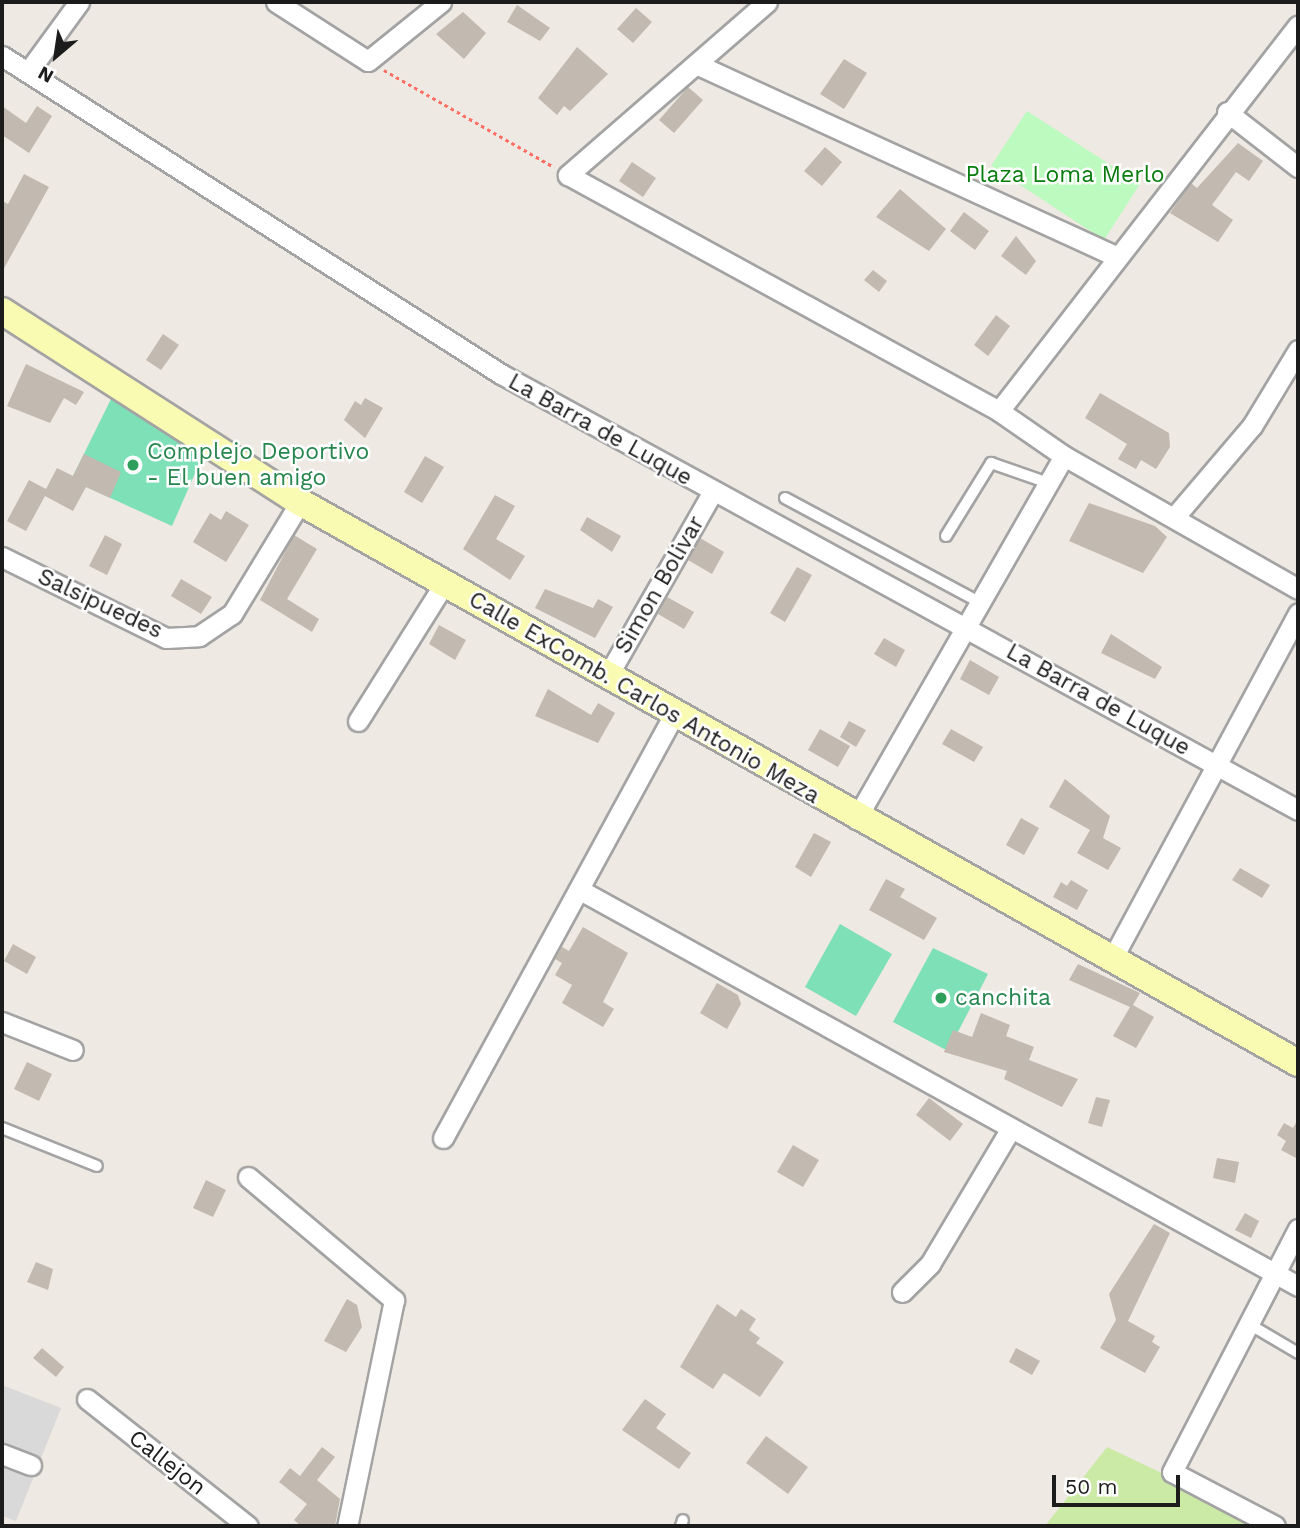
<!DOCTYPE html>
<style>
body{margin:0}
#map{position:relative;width:1300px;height:1528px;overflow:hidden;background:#eee9e2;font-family:"Work Sans",sans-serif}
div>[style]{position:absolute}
.residential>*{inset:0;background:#dad9d9}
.grass>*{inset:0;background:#caeaa5}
.park>*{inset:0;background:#bcfabf}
.pitch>*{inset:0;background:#7de0b6}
.building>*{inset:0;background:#c2b9b1}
.path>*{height:2.5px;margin-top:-1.25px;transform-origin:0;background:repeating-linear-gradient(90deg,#fd6e64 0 3.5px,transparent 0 7px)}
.roads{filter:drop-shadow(2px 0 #a3a3a3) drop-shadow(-2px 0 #a3a3a3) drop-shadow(0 2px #a3a3a3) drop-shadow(0 -2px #a3a3a3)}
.lane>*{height:10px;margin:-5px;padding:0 5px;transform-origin:5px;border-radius:5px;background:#fff}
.street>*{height:19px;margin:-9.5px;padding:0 9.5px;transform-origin:9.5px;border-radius:9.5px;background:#fff}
.secondary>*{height:26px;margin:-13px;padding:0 13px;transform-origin:13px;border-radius:13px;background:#fafbb3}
.dots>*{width:19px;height:19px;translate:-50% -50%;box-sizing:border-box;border:4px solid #fff;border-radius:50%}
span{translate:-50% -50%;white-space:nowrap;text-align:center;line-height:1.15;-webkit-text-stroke:5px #fff;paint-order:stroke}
.park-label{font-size:23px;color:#097c0e}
.street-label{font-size:23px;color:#1c1c1c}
.leisure-label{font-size:23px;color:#27864d}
.left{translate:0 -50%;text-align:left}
.frame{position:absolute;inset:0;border:4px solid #1c1c1c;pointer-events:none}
.north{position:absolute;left:21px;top:21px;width:70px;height:70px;-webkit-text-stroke:5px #fff;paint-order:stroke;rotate:209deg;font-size:19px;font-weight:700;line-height:28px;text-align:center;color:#1c1c1c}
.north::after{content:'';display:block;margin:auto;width:24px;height:32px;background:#1c1c1c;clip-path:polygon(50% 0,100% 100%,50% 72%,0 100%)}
.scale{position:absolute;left:1052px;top:1475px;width:128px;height:32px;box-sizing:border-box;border:4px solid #1c1c1c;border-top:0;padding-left:9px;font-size:21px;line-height:24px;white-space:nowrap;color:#1c1c1c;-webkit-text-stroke:5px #fff;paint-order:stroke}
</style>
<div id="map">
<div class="residential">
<i style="clip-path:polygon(2px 1385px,61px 1408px,16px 1521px,2px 1516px)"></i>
</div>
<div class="grass">
<i style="clip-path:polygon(1107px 1447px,1273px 1526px,1045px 1526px)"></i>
</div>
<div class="park">
<i style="clip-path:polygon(1027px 111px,1140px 184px,1104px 240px,991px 166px)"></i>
</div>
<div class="pitch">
<i style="clip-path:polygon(112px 397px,195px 450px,192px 458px,200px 462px,172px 526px,71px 480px)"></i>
<i style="clip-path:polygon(840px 924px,892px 954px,856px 1016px,805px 987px)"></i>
<i style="clip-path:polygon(933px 948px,988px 974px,948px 1051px,893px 1022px)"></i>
</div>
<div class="building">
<i style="clip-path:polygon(517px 5px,550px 28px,540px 41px,507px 22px)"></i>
<i style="clip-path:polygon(636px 8px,652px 22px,633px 43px,617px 29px)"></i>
<i style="clip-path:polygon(463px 12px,486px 33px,464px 59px,436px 34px)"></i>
<i style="clip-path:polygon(577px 47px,608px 74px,570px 111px,564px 106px,557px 115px,538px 98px)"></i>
<i style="clip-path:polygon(844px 59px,867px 73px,844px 109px,820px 94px)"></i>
<i style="clip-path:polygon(688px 87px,703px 100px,674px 133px,659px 120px)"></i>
<i style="clip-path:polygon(2px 106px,26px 123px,37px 106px,52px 116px,29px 153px,2px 135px)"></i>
<i style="clip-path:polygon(1238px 143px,1263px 161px,1249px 181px,1236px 172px,1212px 205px,1233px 220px,1218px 242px,1170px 213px,1191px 183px,1197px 188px)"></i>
<i style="clip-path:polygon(825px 147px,842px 162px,822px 186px,804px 171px)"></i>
<i style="clip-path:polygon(632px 162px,656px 178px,643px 197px,619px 181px)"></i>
<i style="clip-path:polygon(24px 174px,49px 187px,2px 272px,2px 201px,8px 204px)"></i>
<i style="clip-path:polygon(900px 189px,946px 229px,929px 251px,876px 217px)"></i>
<i style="clip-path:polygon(964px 212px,989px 231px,975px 250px,950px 231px)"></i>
<i style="clip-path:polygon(1016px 236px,1036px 261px,1026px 275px,1001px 256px)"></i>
<i style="clip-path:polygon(873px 270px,887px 281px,879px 292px,864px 280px)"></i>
<i style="clip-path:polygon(996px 315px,1010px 326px,988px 356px,974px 345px)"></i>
<i style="clip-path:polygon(163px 334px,179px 345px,161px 370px,146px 360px)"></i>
<i style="clip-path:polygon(26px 364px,84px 392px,76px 405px,64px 398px,50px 423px,7px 406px)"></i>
<i style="clip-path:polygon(1100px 393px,1169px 433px,1170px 447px,1156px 469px,1141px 460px,1136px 469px,1118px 459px,1127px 444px,1085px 418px)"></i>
<i style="clip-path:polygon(365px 398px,383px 408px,365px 438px,344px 420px,355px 401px,361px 405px)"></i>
<i style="clip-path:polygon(84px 454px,121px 472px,110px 498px,86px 487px,73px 511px,45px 496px,26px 531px,7px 521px,29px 480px,46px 489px,57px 468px,73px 476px)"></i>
<i style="clip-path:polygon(425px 456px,444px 467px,422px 503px,404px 492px)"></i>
<i style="clip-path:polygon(495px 495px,515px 506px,496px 539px,525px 556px,510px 580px,463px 549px)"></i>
<i style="clip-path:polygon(1089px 503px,1155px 526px,1167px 537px,1143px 573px,1069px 541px)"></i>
<i style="clip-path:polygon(226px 511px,249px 525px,226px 562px,193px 542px,210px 513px,221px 520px)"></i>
<i style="clip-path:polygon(587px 517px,621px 536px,612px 552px,580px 530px)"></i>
<i style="clip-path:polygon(105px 535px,122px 544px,107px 575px,89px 566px)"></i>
<i style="clip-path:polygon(294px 535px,317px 549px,287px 599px,319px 619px,312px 632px,260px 600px)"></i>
<i style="clip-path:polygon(700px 538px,724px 552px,712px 574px,688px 560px)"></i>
<i style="clip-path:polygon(797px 567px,812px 575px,785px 622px,770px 613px)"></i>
<i style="clip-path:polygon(181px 579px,212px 597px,201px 614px,171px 596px)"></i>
<i style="clip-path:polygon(545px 589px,593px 608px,598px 599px,613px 607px,595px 638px,535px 608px)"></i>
<i style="clip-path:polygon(667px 597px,694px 612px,684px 629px,658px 614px)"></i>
<i style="clip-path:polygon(439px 625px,466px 640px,455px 660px,429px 644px)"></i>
<i style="clip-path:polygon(1111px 634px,1162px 667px,1155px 679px,1101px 653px)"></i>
<i style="clip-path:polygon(884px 638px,905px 650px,896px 667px,874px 654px)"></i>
<i style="clip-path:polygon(970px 660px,999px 677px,989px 695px,960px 679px)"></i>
<i style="clip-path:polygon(548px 689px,591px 715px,598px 703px,615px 713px,598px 743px,535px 716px)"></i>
<i style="clip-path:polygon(849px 721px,866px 730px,856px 747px,840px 737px)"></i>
<i style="clip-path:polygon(820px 729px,850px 746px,838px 767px,808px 750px)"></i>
<i style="clip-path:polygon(951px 729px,983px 747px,974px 762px,942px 744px)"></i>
<i style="clip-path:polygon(1065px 779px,1110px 816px,1103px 838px,1121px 848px,1108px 870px,1077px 853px,1090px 830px,1049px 807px)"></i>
<i style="clip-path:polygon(1021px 818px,1039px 828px,1024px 855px,1006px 845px)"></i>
<i style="clip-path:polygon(814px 833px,831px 842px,811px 877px,795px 867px)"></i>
<i style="clip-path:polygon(1240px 868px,1270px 885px,1262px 898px,1232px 880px)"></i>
<i style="clip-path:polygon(886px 879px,905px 889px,900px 897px,937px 918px,924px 940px,869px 910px)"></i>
<i style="clip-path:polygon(1071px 880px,1088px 890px,1077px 910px,1053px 897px,1061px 882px,1067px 886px)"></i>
<i style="clip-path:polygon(583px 927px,628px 953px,603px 1002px,614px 1009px,603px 1027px,562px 1003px,572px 985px,555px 975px,562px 963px,555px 959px,562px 947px,569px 951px)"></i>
<i style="clip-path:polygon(13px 944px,36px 957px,27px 974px,4px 961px)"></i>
<i style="clip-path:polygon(1078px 964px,1140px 993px,1133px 1005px,1154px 1017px,1136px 1048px,1113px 1036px,1130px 1007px,1069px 980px)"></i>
<i style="clip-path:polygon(717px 983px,738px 995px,741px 1004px,727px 1029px,700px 1013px)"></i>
<i style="clip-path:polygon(981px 1013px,1010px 1025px,1006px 1036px,1034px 1047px,1029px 1060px,1078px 1079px,1062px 1107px,1004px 1079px,1007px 1071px,944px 1052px,953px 1030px,972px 1037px)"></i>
<i style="clip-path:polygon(27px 1062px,52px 1074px,39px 1101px,14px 1089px)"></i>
<i style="clip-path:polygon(1096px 1097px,1110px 1100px,1102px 1127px,1088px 1123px)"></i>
<i style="clip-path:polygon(929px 1098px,963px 1124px,950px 1141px,916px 1115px)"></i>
<i style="clip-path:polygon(1298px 1119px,1298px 1159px,1281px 1150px,1286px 1141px,1277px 1135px,1284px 1123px,1293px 1128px)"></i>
<i style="clip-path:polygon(793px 1145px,819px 1160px,803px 1187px,777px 1172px)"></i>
<i style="clip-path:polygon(1217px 1158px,1239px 1162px,1235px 1183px,1213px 1178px)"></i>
<i style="clip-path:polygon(206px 1180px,226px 1190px,213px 1217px,193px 1208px)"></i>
<i style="clip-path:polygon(1245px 1213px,1259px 1221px,1251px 1238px,1235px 1230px)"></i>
<i style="clip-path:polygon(1154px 1224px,1170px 1233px,1128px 1321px,1155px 1336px,1152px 1342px,1160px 1347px,1145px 1373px,1100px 1348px,1116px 1320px,1109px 1294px)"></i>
<i style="clip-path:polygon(36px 1262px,53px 1269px,48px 1290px,27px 1282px)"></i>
<i style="clip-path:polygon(347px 1299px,357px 1305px,362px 1327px,346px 1352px,324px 1341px)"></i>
<i style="clip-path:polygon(717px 1304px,736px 1317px,741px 1309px,756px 1319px,749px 1330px,760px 1338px,756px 1343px,784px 1362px,760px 1397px,724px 1373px,713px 1389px,680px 1367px)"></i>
<i style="clip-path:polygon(42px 1348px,64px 1367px,56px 1377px,33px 1358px)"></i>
<i style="clip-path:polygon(1016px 1348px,1040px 1361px,1032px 1375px,1009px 1362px)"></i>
<i style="clip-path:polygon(645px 1399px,666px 1414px,656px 1428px,691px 1453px,679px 1469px,622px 1430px)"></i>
<i style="clip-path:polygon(766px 1436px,808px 1467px,788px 1494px,746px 1463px)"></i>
<i style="clip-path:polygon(322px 1447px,335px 1457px,317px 1480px,340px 1499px,335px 1526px,301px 1526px,294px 1520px,307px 1504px,279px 1482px,290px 1468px,300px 1476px)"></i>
</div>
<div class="path">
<i style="left:384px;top:70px;width:196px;rotate:29.7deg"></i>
</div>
<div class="roads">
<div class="lane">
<i style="left:785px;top:498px;width:220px;rotate:28.2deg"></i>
<i style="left:946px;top:536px;width:86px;rotate:-58.3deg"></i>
<i style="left:991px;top:463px;width:60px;rotate:19.3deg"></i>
<i style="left:2px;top:1128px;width:102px;rotate:21.8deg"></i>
<i style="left:1249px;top:1324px;width:57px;rotate:30.6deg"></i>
<i style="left:681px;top:1526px;width:6px;rotate:-72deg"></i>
</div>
<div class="street">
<i style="left:276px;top:2px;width:109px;rotate:32.7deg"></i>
<i style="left:368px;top:61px;width:94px;rotate:-38.9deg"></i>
<i style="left:767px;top:2px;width:264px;rotate:139deg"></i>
<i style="left:568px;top:175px;width:491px;rotate:28.7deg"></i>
<i style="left:999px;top:411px;width:79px;rotate:34.7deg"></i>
<i style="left:1064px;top:456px;width:269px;rotate:29.6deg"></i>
<i style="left:2px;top:56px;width:592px;rotate:32.51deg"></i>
<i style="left:501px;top:374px;width:908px;rotate:28.68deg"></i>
<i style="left:696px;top:64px;width:463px;rotate:24.6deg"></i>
<i style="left:28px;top:72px;width:87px;rotate:-53.9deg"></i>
<i style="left:1227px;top:112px;width:90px;rotate:37.8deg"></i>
<i style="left:999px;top:411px;width:488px;rotate:-52.2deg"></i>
<i style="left:1177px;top:514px;width:116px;rotate:-49.6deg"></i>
<i style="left:1252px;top:426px;width:89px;rotate:-58.8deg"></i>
<i style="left:2px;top:557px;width:183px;rotate:26.3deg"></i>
<i style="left:166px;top:638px;width:33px;rotate:-3deg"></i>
<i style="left:199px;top:636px;width:40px;rotate:-34deg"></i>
<i style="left:232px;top:614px;width:131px;rotate:-58.7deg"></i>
<i style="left:607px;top:677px;width:212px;rotate:-60.3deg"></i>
<i style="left:358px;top:721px;width:162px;rotate:-57.9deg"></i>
<i style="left:856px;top:819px;width:418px;rotate:-60.2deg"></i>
<i style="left:580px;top:890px;width:820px;rotate:28.88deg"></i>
<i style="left:1111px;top:961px;width:395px;rotate:-61.7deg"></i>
<i style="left:2px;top:1022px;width:76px;rotate:21.5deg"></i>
<i style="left:443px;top:1138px;width:483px;rotate:-61.4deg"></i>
<i style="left:248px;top:1177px;width:191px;rotate:40.1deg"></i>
<i style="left:394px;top:1300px;width:231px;rotate:101.7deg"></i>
<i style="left:902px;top:1292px;width:40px;rotate:-45deg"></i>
<i style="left:930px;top:1264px;width:158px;rotate:-59.2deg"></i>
<i style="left:87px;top:1399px;width:205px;rotate:38.3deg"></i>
<i style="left:2px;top:1454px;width:31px;rotate:21deg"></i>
<i style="left:1275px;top:1526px;width:116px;rotate:-152.3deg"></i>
<i style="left:1172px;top:1472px;width:274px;rotate:-62.6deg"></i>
</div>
<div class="secondary">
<i style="left:2px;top:311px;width:354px;rotate:32.7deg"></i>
<i style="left:300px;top:502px;width:1145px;rotate:29.34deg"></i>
</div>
</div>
<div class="dots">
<i style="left:133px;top:465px;background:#2e9e5b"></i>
<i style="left:941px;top:998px;background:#2e9e5b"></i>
</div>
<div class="park-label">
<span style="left:1065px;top:175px">Plaza Loma Merlo</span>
</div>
<div class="street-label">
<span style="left:600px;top:430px;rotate:29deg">La Barra de Luque</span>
<span style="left:660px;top:585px;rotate:-60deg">Simon Bolivar</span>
<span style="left:100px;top:604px;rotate:25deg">Salsipuedes</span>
<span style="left:644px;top:698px;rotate:30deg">Calle ExComb. Carlos Antonio Meza</span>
<span style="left:1098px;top:700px;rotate:29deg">La Barra de Luque</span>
<span style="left:167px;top:1463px;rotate:38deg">Callejon</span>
</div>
<div class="leisure-label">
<span class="left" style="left:147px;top:465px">Complejo Deportivo<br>- El buen amigo</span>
<span class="left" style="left:955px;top:998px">canchita</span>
</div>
<div class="frame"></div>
<div class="north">N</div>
<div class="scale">50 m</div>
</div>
